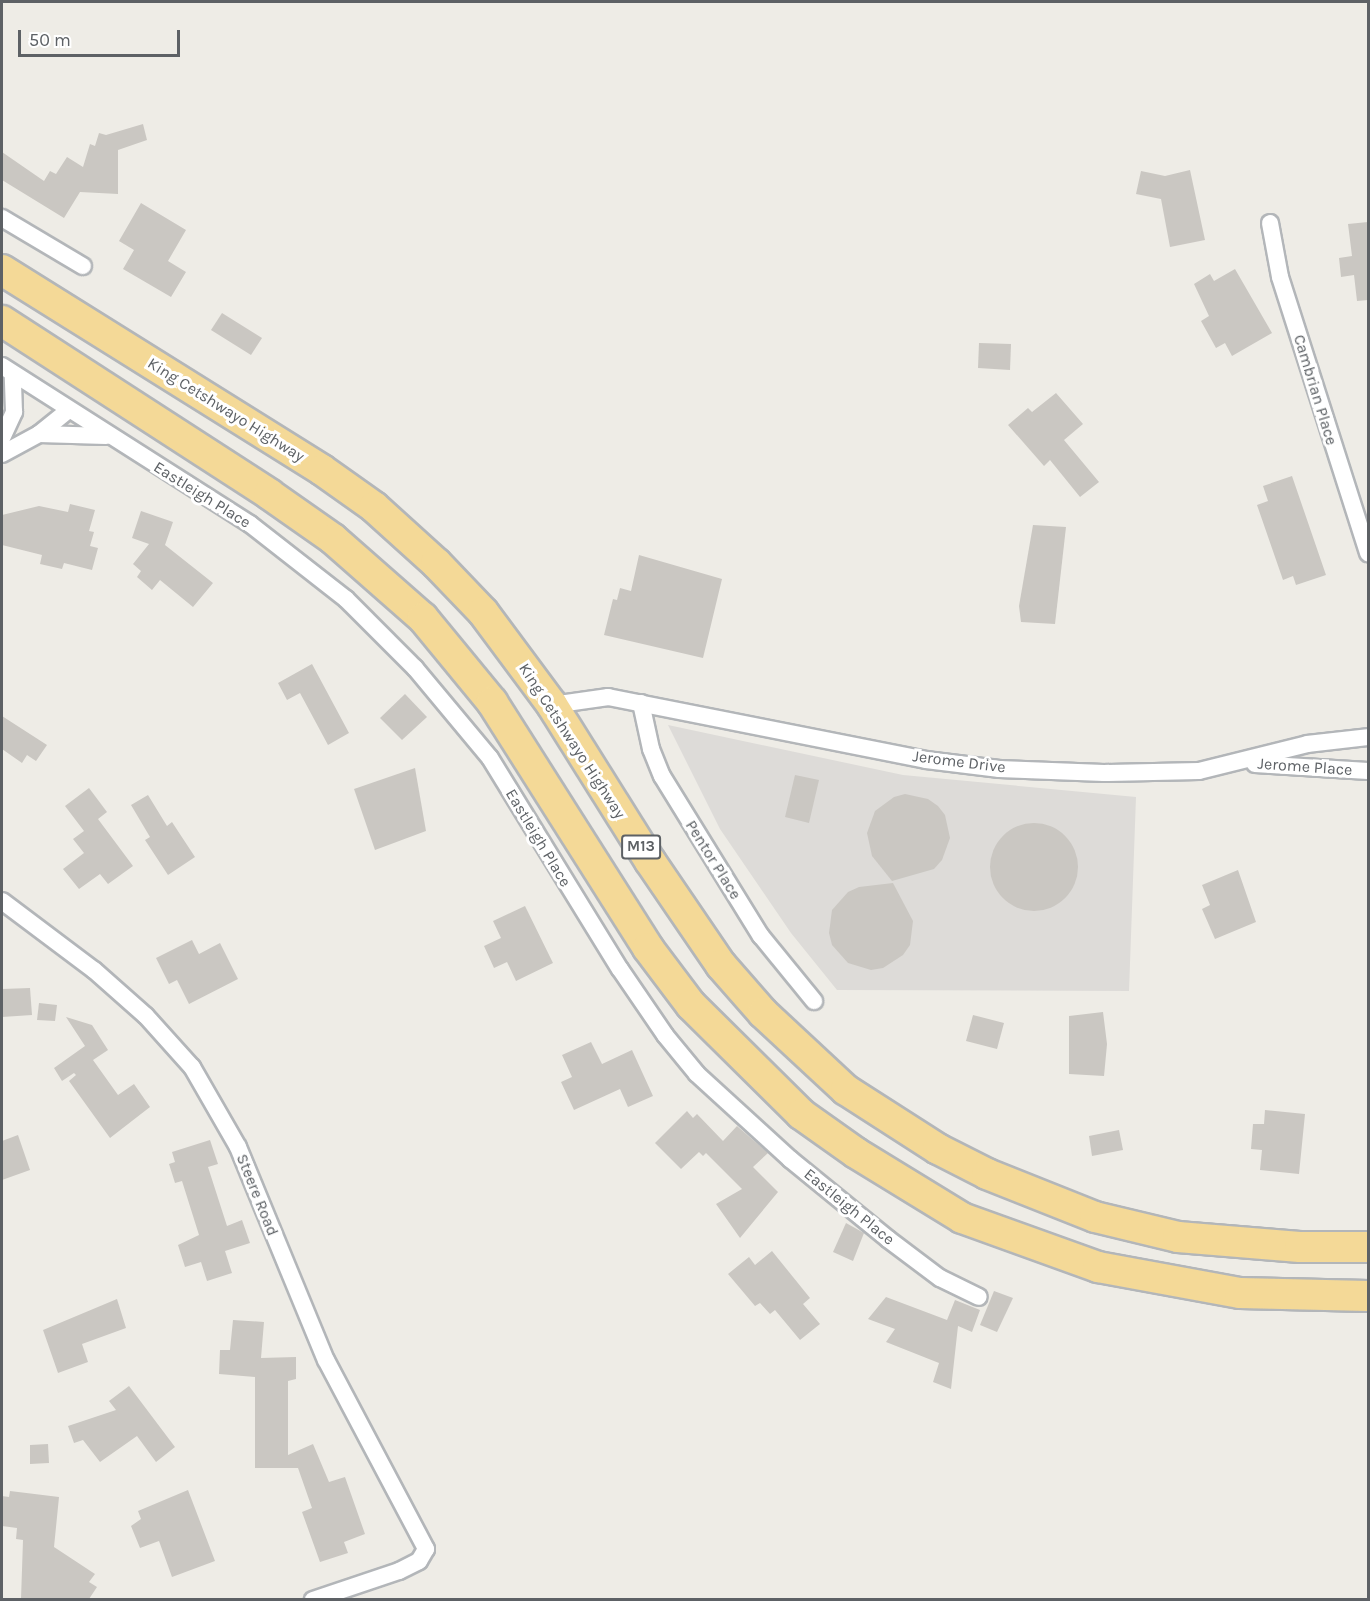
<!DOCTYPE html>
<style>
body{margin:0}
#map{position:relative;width:1370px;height:1601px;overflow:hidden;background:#eeece6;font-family:Karla,sans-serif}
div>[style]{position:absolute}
.industrial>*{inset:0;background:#dddbd8}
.building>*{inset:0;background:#cac7c2}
.round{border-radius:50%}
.roads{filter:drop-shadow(2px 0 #b3b6b9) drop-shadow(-2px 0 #b3b6b9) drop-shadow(0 2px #b3b6b9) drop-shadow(0 -2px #b3b6b9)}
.minor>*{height:16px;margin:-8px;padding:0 8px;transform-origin:8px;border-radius:8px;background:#fff}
.motorway>*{height:30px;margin:-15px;padding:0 15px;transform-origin:15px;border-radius:15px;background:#f4d997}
span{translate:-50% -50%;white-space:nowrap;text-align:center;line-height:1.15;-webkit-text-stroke:6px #fff;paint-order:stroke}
.shield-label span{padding:2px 4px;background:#fff;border:2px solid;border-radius:4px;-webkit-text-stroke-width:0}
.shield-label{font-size:15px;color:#5d6165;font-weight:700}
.street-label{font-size:16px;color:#5d6165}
.frame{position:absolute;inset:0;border:3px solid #5d6165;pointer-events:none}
.scale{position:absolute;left:18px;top:30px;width:162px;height:27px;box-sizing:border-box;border:3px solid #5d6165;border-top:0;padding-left:8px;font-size:18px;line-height:21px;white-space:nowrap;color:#5d6165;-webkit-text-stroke:4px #fff;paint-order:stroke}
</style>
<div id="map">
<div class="industrial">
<i style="clip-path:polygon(668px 725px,903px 775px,1136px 797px,1129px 991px,837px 990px,791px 933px,720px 829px)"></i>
</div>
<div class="building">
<i style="clip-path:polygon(143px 124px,147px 140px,118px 150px,118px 194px,80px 192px,64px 218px,2px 180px,2px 152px,44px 181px,50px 171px,56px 174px,67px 157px,83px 167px,90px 144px,95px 146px,99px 133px,106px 135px)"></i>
<i style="clip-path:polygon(1190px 170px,1205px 240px,1170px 247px,1161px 199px,1136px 194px,1141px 171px,1165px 176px)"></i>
<i style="clip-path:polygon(141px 203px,186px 230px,168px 261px,186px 272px,171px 297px,123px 269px,134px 250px,119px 241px)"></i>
<i style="clip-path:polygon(1368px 222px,1368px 300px,1357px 301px,1354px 275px,1341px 277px,1339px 258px,1352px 256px,1348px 224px)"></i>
<i style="clip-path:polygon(1235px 269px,1272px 333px,1232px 356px,1225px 343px,1216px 348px,1201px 321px,1209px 316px,1194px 284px,1210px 274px,1214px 281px)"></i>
<i style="clip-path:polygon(222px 313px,262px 338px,251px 355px,211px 330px)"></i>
<i style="clip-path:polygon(979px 343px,1011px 344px,1010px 370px,978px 368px)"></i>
<i style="clip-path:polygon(1056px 393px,1083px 424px,1064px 440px,1099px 482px,1080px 497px,1050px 460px,1044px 466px,1008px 425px,1028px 408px,1032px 412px)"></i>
<i style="clip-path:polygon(1292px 476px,1326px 575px,1296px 585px,1293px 576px,1283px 580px,1257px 505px,1268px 501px,1263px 486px)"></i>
<i style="clip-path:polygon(70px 504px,95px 510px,89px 531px,94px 532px,90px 546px,98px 548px,92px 570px,64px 563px,62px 569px,40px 564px,42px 555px,2px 545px,2px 515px,39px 506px,68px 512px)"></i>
<i style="clip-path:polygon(141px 511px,173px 522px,165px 545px,213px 583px,193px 607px,160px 580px,152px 590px,137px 577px,141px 571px,133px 564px,149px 544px,132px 538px)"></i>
<i style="clip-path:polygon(1033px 525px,1066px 527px,1055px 624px,1021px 622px,1019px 606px)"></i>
<i style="clip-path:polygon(639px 555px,722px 579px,703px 658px,604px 635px,613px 599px,617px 600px,620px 588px,631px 591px)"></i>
<i style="clip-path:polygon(312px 664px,349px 733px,328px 745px,300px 693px,287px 700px,278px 683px)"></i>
<i style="clip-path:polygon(405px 694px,427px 717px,402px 740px,380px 718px)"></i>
<i style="clip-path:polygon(2px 716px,47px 745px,36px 761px,27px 755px,22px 763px,2px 749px)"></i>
<i style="clip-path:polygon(415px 768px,426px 831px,375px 850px,354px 789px)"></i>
<i style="clip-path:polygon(795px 775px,819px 780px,809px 823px,785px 817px)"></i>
<i style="clip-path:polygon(89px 788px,107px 812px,98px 819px,133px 866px,108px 884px,100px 874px,79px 889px,63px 869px,84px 853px,73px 839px,84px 831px,65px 806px)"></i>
<i style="clip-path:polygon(905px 794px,928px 799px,938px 806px,945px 815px,950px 838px,942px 860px,934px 869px,892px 881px,872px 856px,867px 833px,875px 811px,894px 797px)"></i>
<i style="clip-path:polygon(148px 795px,167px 826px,172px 822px,195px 857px,168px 875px,145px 840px,150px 837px,131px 805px)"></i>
<i class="round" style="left:990px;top:823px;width:88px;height:88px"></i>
<i style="clip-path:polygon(1238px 870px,1256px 922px,1215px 939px,1202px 909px,1210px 905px,1202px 885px)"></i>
<i style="clip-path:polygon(893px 883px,913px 921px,910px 945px,903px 955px,883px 968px,871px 970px,848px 963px,832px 945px,829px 933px,832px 910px,848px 892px,859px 887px)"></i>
<i style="clip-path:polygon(525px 906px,553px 963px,516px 981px,507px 962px,494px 968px,484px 946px,501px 938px,493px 921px)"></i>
<i style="clip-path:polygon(192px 940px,199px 954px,220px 943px,238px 979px,189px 1004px,177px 980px,169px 984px,156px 958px)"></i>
<i style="clip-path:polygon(30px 988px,32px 1015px,2px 1017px,2px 989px)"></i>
<i style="clip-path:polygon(39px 1003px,57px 1005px,55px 1021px,37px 1020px)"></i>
<i style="clip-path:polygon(1103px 1012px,1107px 1044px,1104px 1076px,1069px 1074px,1069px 1016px)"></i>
<i style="clip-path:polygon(973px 1015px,1004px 1023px,997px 1049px,966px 1041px)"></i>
<i style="clip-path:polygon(66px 1017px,92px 1025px,108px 1050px,93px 1060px,118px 1095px,134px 1084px,150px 1107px,110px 1138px,69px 1081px,76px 1075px,74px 1073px,62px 1081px,54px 1068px,85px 1046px)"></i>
<i style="clip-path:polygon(591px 1042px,602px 1064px,632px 1050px,653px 1096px,628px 1107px,620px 1089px,574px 1110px,561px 1082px,572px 1077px,562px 1055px)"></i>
<i style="clip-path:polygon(1265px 1110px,1305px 1114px,1299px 1174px,1260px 1170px,1262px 1150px,1251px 1149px,1253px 1124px,1264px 1124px)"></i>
<i style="clip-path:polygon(687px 1111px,693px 1118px,697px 1114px,723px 1141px,737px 1126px,768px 1153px,753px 1167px,778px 1192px,740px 1238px,716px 1204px,742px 1189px,706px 1153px,703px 1156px,699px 1152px,681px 1169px,655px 1143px)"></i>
<i style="clip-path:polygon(1119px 1130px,1123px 1150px,1092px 1156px,1089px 1136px)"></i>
<i style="clip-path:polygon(18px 1135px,30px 1170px,2px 1180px,2px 1141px)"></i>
<i style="clip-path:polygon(210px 1140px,218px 1164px,208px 1167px,227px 1226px,242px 1220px,250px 1243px,225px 1251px,232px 1273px,207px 1281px,201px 1262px,185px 1267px,178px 1245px,199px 1235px,182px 1181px,175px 1183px,169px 1164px,175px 1162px,172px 1152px)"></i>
<i style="clip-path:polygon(846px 1223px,864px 1233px,853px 1261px,833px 1252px)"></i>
<i style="clip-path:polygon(772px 1251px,810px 1298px,803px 1304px,820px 1324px,800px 1340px,775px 1310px,770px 1314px,760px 1303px,755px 1306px,728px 1274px,749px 1257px,755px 1265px)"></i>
<i style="clip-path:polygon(994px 1291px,1013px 1298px,997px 1332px,980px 1325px)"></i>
<i style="clip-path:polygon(886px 1297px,947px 1320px,955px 1300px,980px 1310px,972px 1332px,958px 1326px,951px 1389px,933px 1382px,939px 1363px,886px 1342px,895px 1329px,868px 1319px)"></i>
<i style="clip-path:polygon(117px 1299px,126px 1328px,82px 1344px,88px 1362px,58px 1373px,43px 1330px)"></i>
<i style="clip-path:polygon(233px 1320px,264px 1322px,261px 1358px,296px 1357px,296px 1379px,288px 1381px,288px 1455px,313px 1444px,329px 1482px,345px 1477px,365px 1534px,344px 1542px,348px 1553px,320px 1562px,302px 1512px,312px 1508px,298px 1468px,255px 1468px,255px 1377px,219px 1374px,220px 1350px,230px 1350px)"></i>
<i style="clip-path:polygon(129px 1386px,175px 1447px,156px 1462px,137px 1436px,100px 1462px,83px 1440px,74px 1443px,68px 1426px,116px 1410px,109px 1401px)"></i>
<i style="clip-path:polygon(48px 1444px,49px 1463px,30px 1464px,30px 1445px)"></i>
<i style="clip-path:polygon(188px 1490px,215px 1561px,172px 1577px,159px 1541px,140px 1548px,131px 1526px,141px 1519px,138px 1511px)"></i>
<i style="clip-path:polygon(10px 1491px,59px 1497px,54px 1547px,95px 1574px,89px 1582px,97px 1587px,89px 1599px,21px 1599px,23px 1540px,16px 1539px,17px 1528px,2px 1526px,2px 1496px,9px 1497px)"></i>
</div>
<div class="roads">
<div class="minor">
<i style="left:2px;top:218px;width:94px;rotate:30.7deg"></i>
<i style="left:1270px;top:223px;width:55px;rotate:79.5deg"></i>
<i style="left:1280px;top:277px;width:290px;rotate:72.3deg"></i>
<i style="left:2px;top:366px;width:294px;rotate:32.5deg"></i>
<i style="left:250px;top:524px;width:122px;rotate:38deg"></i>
<i style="left:346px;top:599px;width:98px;rotate:45deg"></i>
<i style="left:415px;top:668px;width:117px;rotate:50.2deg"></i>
<i style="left:490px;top:758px;width:248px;rotate:58.4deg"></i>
<i style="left:620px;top:969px;width:80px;rotate:55.7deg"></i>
<i style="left:665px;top:1035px;width:50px;rotate:50.6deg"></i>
<i style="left:697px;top:1074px;width:126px;rotate:42.4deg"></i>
<i style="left:790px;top:1159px;width:127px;rotate:39.2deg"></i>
<i style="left:888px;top:1239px;width:65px;rotate:36.9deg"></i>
<i style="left:940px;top:1278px;width:43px;rotate:26deg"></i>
<i style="left:39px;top:434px;width:67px;rotate:1.7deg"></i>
<i style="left:2px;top:438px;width:29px;rotate:-65deg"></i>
<i style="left:14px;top:412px;width:38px;rotate:-92deg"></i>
<i style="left:2px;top:454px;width:42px;rotate:-28.4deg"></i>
<i style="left:39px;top:434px;width:36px;rotate:-39deg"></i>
<i style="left:641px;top:703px;width:47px;rotate:77.7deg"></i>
<i style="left:651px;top:749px;width:29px;rotate:68deg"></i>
<i style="left:662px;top:776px;width:188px;rotate:58.3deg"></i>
<i style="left:761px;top:936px;width:84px;rotate:50.8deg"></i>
<i style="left:552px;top:705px;width:57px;rotate:-8.1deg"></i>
<i style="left:608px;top:697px;width:324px;rotate:11.2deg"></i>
<i style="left:926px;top:760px;width:74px;rotate:7deg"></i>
<i style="left:999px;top:769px;width:105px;rotate:2.2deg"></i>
<i style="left:1104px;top:773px;width:95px;rotate:-1.2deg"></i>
<i style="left:1199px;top:771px;width:111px;rotate:-14deg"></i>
<i style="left:1307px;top:744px;width:61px;rotate:-6.5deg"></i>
<i style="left:1255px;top:764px;width:113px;rotate:3.5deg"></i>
<i style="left:2px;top:901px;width:115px;rotate:36.9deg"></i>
<i style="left:94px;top:970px;width:69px;rotate:41.5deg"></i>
<i style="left:146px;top:1016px;width:69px;rotate:48deg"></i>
<i style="left:192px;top:1067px;width:92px;rotate:60.1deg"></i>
<i style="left:238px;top:1147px;width:230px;rotate:67.6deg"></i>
<i style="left:326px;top:1360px;width:214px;rotate:62.1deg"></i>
<i style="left:426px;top:1549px;width:14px;rotate:120deg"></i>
<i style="left:419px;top:1561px;width:22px;rotate:153deg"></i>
<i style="left:399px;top:1571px;width:91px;rotate:161.4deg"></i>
</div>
<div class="motorway">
<i style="left:2px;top:270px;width:377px;rotate:32deg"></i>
<i style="left:322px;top:470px;width:64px;rotate:35.4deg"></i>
<i style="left:374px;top:507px;width:84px;rotate:42.1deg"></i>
<i style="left:436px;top:563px;width:68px;rotate:46.2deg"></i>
<i style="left:483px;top:612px;width:116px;rotate:53.4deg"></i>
<i style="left:552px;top:705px;width:184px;rotate:57.9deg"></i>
<i style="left:650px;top:861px;width:126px;rotate:55.7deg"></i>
<i style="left:721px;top:965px;width:64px;rotate:48.8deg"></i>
<i style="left:763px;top:1013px;width:113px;rotate:42.9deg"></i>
<i style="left:846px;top:1090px;width:109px;rotate:32.7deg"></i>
<i style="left:938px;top:1149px;width:55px;rotate:27deg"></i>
<i style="left:987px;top:1174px;width:116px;rotate:21.7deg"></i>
<i style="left:1095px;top:1217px;width:85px;rotate:13.5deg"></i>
<i style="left:1178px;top:1237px;width:122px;rotate:4.7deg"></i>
<i style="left:1300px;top:1247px;width:68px"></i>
<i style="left:2px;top:321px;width:318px;rotate:32.9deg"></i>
<i style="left:269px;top:494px;width:78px;rotate:35.1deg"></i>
<i style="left:333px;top:539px;width:120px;rotate:41.3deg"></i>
<i style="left:423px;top:618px;width:109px;rotate:50.6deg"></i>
<i style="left:492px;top:702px;width:291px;rotate:57.6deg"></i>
<i style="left:648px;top:948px;width:71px;rotate:53deg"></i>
<i style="left:691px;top:1005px;width:155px;rotate:44.7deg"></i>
<i style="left:801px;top:1114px;width:67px;rotate:35.3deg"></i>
<i style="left:856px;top:1153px;width:124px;rotate:31.5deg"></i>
<i style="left:962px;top:1218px;width:145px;rotate:19.8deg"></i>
<i style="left:1098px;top:1267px;width:144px;rotate:10.4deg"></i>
<i style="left:1240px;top:1293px;width:128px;rotate:1.3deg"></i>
</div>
</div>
<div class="shield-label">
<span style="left:641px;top:847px">M13</span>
</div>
<div class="street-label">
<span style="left:1315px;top:390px;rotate:73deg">Cambrian Place</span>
<span style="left:226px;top:410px;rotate:32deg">King Cetshwayo Highway</span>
<span style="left:202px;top:495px;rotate:32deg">Eastleigh Place</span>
<span style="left:572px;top:741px;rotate:57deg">King Cetshwayo Highway</span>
<span style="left:959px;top:762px;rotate:7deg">Jerome Drive</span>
<span style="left:1305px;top:767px;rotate:4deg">Jerome Place</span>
<span style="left:538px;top:838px;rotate:59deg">Eastleigh Place</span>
<span style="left:713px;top:860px;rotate:58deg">Pentor Place</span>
<span style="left:257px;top:1195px;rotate:68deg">Steere Road</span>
<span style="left:849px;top:1207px;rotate:39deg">Eastleigh Place</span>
</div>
<div class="frame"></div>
<div class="scale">50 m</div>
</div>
